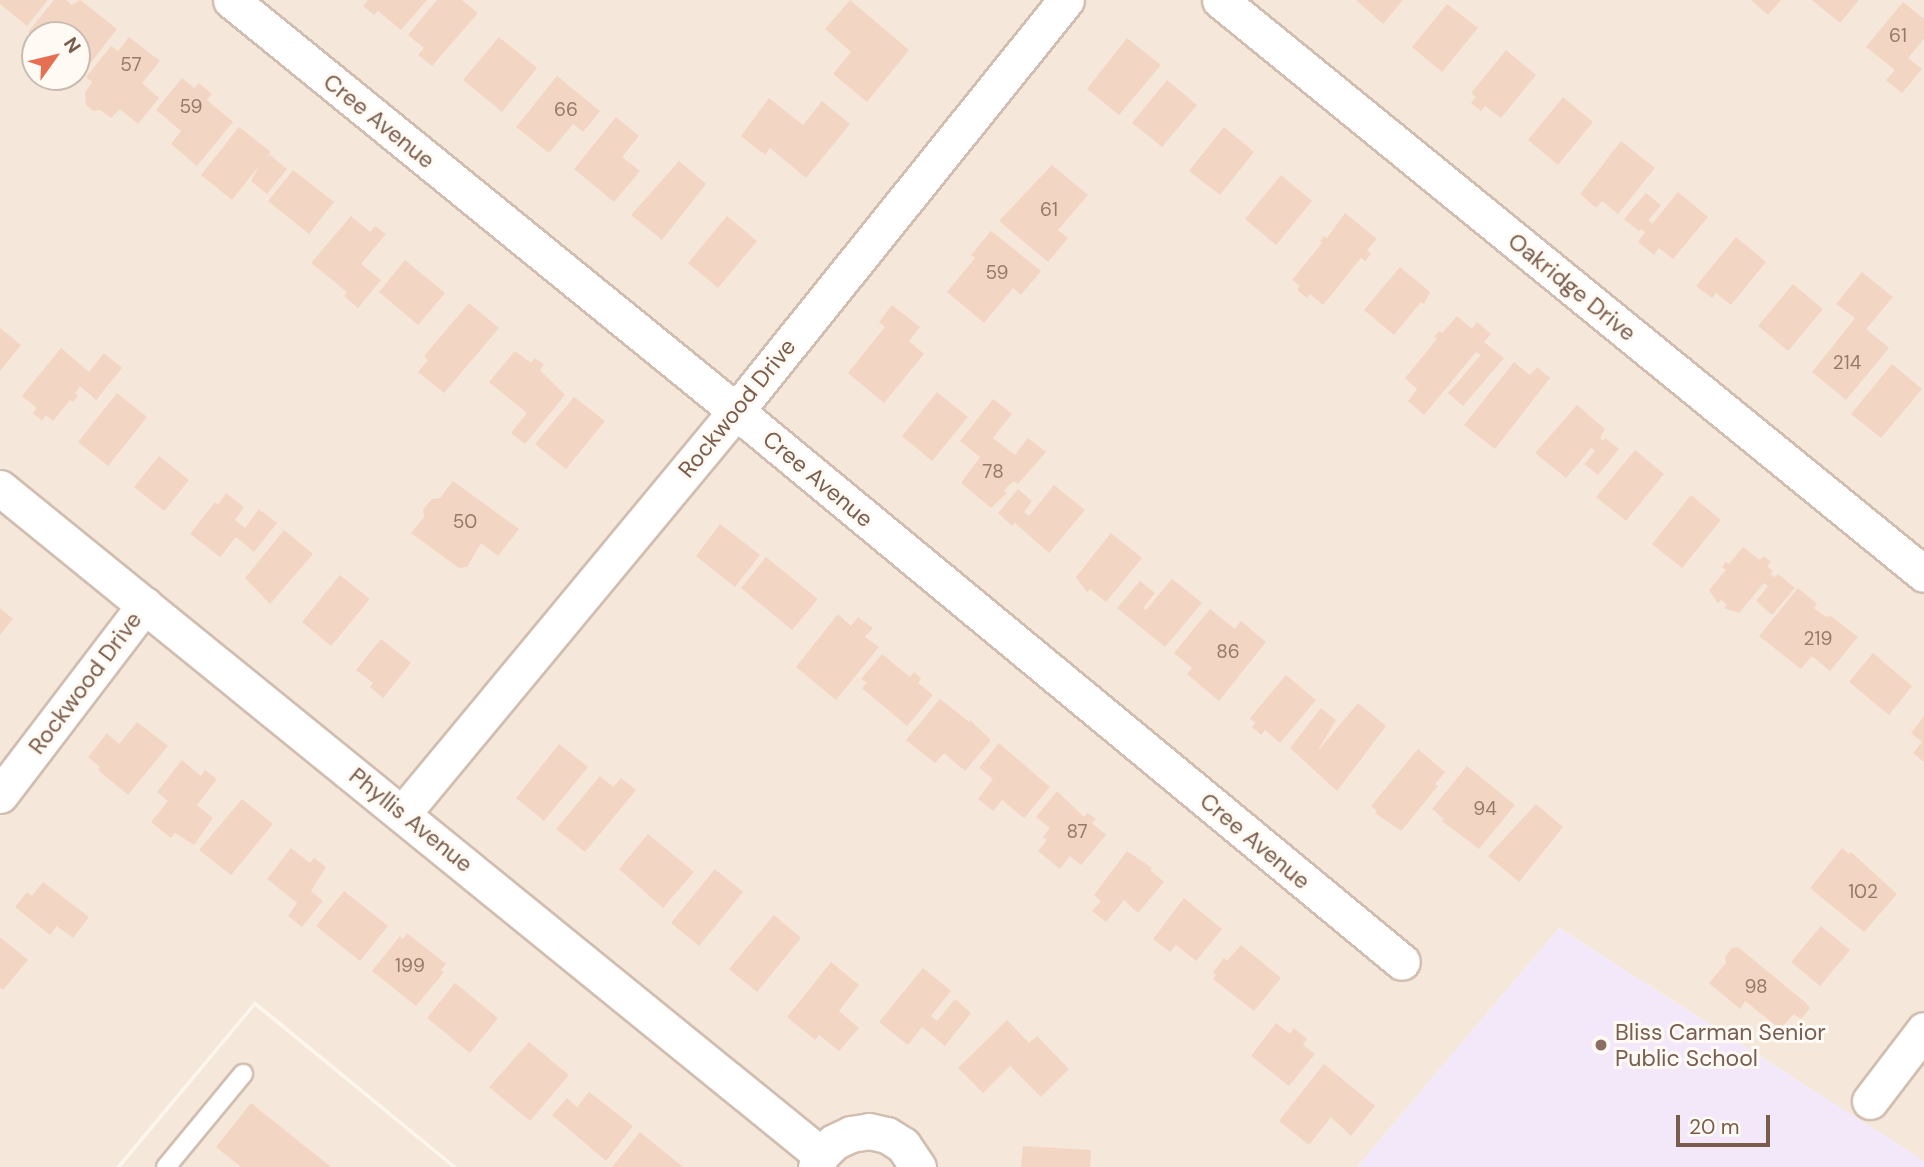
<!DOCTYPE html>
<style>
body{margin:0}
#map{position:relative;width:1924px;height:1167px;overflow:hidden;background:#fdf6ec;font-family:"DM Sans",sans-serif}
div>[style]{position:absolute}
.residential>*{inset:0;background:#f5e8da}
.education>*{inset:0;background:#f3e8fa}
.building>*{inset:0;background:#f3d5c3}
.roads{filter:drop-shadow(2px 0 #d1beb0) drop-shadow(-2px 0 #d1beb0) drop-shadow(0 2px #d1beb0) drop-shadow(0 -2px #d1beb0)}
.service>*{height:18px;margin:-9px;padding:0 9px;transform-origin:9px;border-radius:9px;background:#fff}
.minor>*{height:35px;margin:-17.5px;padding:0 17.5px;transform-origin:17.5px;border-radius:17.5px;background:#fff}
.dots>*{width:19px;height:19px;translate:-50% -50%;box-sizing:border-box;border:4px solid #fffaf3;border-radius:50%}
span{translate:-50% -50%;white-space:nowrap;text-align:center;line-height:1.15;-webkit-text-stroke:6px #fffaf3;paint-order:stroke}
.number-label{font-size:19px;color:#987a6a}
.number-label span{-webkit-text-stroke-width:0}
.street-label{font-size:23px;color:#7a5c4d}
.education-label{font-size:23px;color:#785e54}
.left{translate:0 -50%;text-align:left}
.north{position:absolute;left:21px;top:21px;width:70px;height:70px;box-sizing:border-box;background:#fffaf3;border:2px solid #cabbb1;border-radius:50%;rotate:56deg;font-size:19px;font-weight:700;line-height:28px;text-align:center;color:#7a5c4d}
.north::after{content:'';display:block;margin:auto;width:24px;height:32px;background:#e76f51;clip-path:polygon(50% 0,100% 100%,50% 72%,0 100%)}
.scale{position:absolute;left:1676px;top:1115px;width:94px;height:32px;box-sizing:border-box;border:4px solid #7a5c4d;border-top:0;padding-left:9px;font-size:21px;line-height:24px;white-space:nowrap;color:#7a5c4d;-webkit-text-stroke:5px #fffaf3;paint-order:stroke}
</style>
<div id="map">
<div class="residential">
<i style="clip-path:polygon(evenodd,0 0,1924px 0,1924px 1161px,1559px 928px,1357px 1167px,457px 1167px,255px 1001px,116px 1167px,0 1167px,0 0,35px 35px,77px 35px,77px 77px,35px 77px,35px 35px)"></i>
<i style="clip-path:polygon(255px 1006px,452px 1167px,121px 1167px)"></i>
</div>
<div class="education">
<i style="clip-path:polygon(1559px 928px,1924px 1161px,1924px 1167px,1357px 1167px)"></i>
</div>
<div class="building">
<i style="clip-path:polygon(0 0,48px 0,27px 26px,0 4px)"></i>
<i style="clip-path:polygon(54px 0,66px 0,72px 5px,80px 0,117px 29px,82px 74px,77px 70px,77px 35px,62px 35px,54px 28px,48px 35px,35px 37px,28px 32px)"></i>
<i style="clip-path:polygon(368px 0,427px 0,401px 30px,378px 11px,374px 15px,363px 6px)"></i>
<i style="clip-path:polygon(437px 0,462px 0,478px 13px,432px 66px,418px 55px,424px 48px,408px 35px)"></i>
<i style="clip-path:polygon(850px 0,909px 50px,867px 102px,833px 74px,851px 52px,825px 29px)"></i>
<i style="clip-path:polygon(1356px 0,1403px 0,1383px 24px)"></i>
<i style="clip-path:polygon(1751px 0,1781px 0,1768px 15px)"></i>
<i style="clip-path:polygon(1812px 0,1859px 0,1840px 23px)"></i>
<i style="clip-path:polygon(1903px 2px,1924px 19px,1924px 39px,1908px 58px,1922px 69px,1902px 93px,1886px 80px,1895px 70px,1866px 47px)"></i>
<i style="clip-path:polygon(1447px 4px,1478px 28px,1442px 72px,1412px 47px)"></i>
<i style="clip-path:polygon(129px 37px,160px 61px,142px 83px,159px 98px,138px 124px,120px 109px,111px 118px,100px 110px,93px 111px,86px 105px,85px 93px,92px 82px,86px 77px,111px 46px,118px 51px)"></i>
<i style="clip-path:polygon(499px 37px,537px 68px,502px 112px,463px 80px)"></i>
<i style="clip-path:polygon(1127px 38px,1161px 65px,1119px 115px,1087px 89px)"></i>
<i style="clip-path:polygon(1506px 50px,1536px 75px,1501px 118px,1485px 106px,1481px 111px,1471px 103px,1476px 97px,1471px 93px)"></i>
<i style="clip-path:polygon(557px 76px,600px 111px,583px 132px,573px 124px,549px 153px,516px 127px)"></i>
<i style="clip-path:polygon(182px 78px,194px 88px,199px 83px,212px 94px,207px 100px,233px 122px,197px 166px,171px 144px,181px 131px,156px 110px)"></i>
<i style="clip-path:polygon(1167px 80px,1197px 105px,1162px 147px,1132px 123px)"></i>
<i style="clip-path:polygon(1563px 97px,1593px 122px,1558px 165px,1528px 140px)"></i>
<i style="clip-path:polygon(769px 98px,803px 125px,822px 101px,850px 124px,806px 178px,770px 148px,765px 155px,741px 136px)"></i>
<i style="clip-path:polygon(616px 117px,639px 136px,622px 157px,640px 171px,614px 202px,574px 169px)"></i>
<i style="clip-path:polygon(239px 127px,271px 152px,265px 159px,270px 155px,287px 169px,267px 194px,251px 181px,259px 166px,232px 200px,201px 175px)"></i>
<i style="clip-path:polygon(1224px 127px,1254px 152px,1220px 195px,1189px 171px)"></i>
<i style="clip-path:polygon(1621px 141px,1655px 168px,1618px 214px,1602px 201px,1596px 208px,1580px 194px)"></i>
<i style="clip-path:polygon(679px 161px,706px 184px,662px 240px,631px 215px)"></i>
<i style="clip-path:polygon(1052px 165px,1088px 195px,1058px 230px,1068px 238px,1048px 262px,999px 221px)"></i>
<i style="clip-path:polygon(293px 170px,334px 202px,309px 234px,268px 201px)"></i>
<i style="clip-path:polygon(1281px 175px,1312px 201px,1276px 245px,1245px 219px)"></i>
<i style="clip-path:polygon(1678px 192px,1708px 217px,1673px 259px,1659px 248px,1654px 255px,1638px 242px,1645px 232px,1641px 229px,1639px 231px,1624px 219px,1646px 193px,1661px 205px,1649px 220px,1652px 224px)"></i>
<i style="clip-path:polygon(1345px 213px,1377px 239px,1367px 250px,1371px 254px,1365px 261px,1361px 258px,1323px 305px,1310px 294px,1307px 298px,1297px 290px,1300px 286px,1292px 280px,1322px 243px,1320px 241px,1324px 236px,1327px 238px)"></i>
<i style="clip-path:polygon(351px 216px,370px 232px,375px 226px,386px 234px,361px 264px,381px 280px,358px 308px,344px 296px,347px 292px,311px 263px)"></i>
<i style="clip-path:polygon(727px 216px,757px 241px,718px 288px,688px 263px)"></i>
<i style="clip-path:polygon(991px 231px,1041px 271px,1021px 295px,1013px 288px,984px 323px,947px 292px,975px 258px,971px 255px)"></i>
<i style="clip-path:polygon(1736px 237px,1766px 262px,1731px 305px,1716px 293px,1712px 298px,1696px 286px)"></i>
<i style="clip-path:polygon(405px 260px,445px 293px,418px 325px,379px 292px)"></i>
<i style="clip-path:polygon(1400px 267px,1430px 292px,1424px 304px,1421px 302px,1394px 335px,1364px 310px)"></i>
<i style="clip-path:polygon(1862px 272px,1893px 297px,1866px 329px,1889px 348px,1846px 400px,1812px 372px,1855px 318px,1836px 304px)"></i>
<i style="clip-path:polygon(1793px 284px,1823px 309px,1788px 351px,1758px 326px)"></i>
<i style="clip-path:polygon(469px 303px,499px 328px,444px 393px,418px 372px,428px 360px,424px 356px)"></i>
<i style="clip-path:polygon(892px 305px,920px 327px,909px 341px,924px 354px,884px 403px,848px 373px,885px 327px,879px 322px)"></i>
<i style="clip-path:polygon(1457px 316px,1472px 329px,1477px 322px,1491px 334px,1484px 342px,1504px 358px,1463px 406px,1448px 393px,1481px 355px,1476px 352px,1424px 415px,1408px 401px,1417px 389px,1405px 378px,1437px 339px,1434px 337px,1439px 331px,1442px 333px)"></i>
<i style="clip-path:polygon(0 328px,21px 345px,0 371px)"></i>
<i style="clip-path:polygon(61px 348px,89px 372px,104px 353px,122px 368px,96px 400px,80px 386px,75px 393px,78px 396px,73px 402px,70px 400px,53px 421px,46px 415px,42px 421px,33px 413px,37px 408px,22px 396px)"></i>
<i style="clip-path:polygon(515px 351px,531px 363px,535px 358px,544px 365px,540px 370px,565px 395px,525px 444px,511px 433px,527px 413px,489px 382px)"></i>
<i style="clip-path:polygon(1514px 362px,1530px 375px,1537px 367px,1550px 378px,1495px 449px,1464px 425px)"></i>
<i style="clip-path:polygon(1892px 364px,1922px 389px,1881px 438px,1851px 414px)"></i>
<i style="clip-path:polygon(937px 392px,968px 417px,932px 461px,902px 436px)"></i>
<i style="clip-path:polygon(117px 393px,147px 417px,108px 466px,78px 442px)"></i>
<i style="clip-path:polygon(574px 397px,605px 421px,566px 469px,535px 444px)"></i>
<i style="clip-path:polygon(993px 399px,1012px 414px,993px 438px,1015px 455px,1028px 438px,1046px 452px,1018px 484px,1014px 481px,1008px 486px,1004px 491px,1007px 493px,991px 508px,961px 483px,980px 457px,960px 441px)"></i>
<i style="clip-path:polygon(1577px 405px,1605px 429px,1600px 438px,1603px 441px,1605px 438px,1619px 449px,1598px 475px,1584px 464px,1595px 451px,1591px 448px,1566px 478px,1535px 453px)"></i>
<i style="clip-path:polygon(1635px 450px,1664px 474px,1626px 521px,1596px 497px)"></i>
<i style="clip-path:polygon(159px 456px,189px 480px,164px 511px,134px 487px)"></i>
<i style="clip-path:polygon(453px 481px,519px 529px,498px 556px,481px 543px,467px 567px,459px 568px,411px 533px,424px 517px,423px 509px,432px 499px,440px 498px)"></i>
<i style="clip-path:polygon(1054px 485px,1085px 510px,1049px 553px,1015px 523px,1012px 526px,998px 513px,1018px 489px,1032px 501px,1024px 512px,1029px 516px)"></i>
<i style="clip-path:polygon(226px 493px,244px 507px,235px 520px,245px 528px,259px 509px,277px 523px,254px 552px,236px 537px,220px 557px,190px 534px,215px 502px,218px 505px)"></i>
<i style="clip-path:polygon(1691px 495px,1721px 520px,1682px 568px,1652px 544px)"></i>
<i style="clip-path:polygon(720px 524px,760px 555px,735px 587px,696px 556px)"></i>
<i style="clip-path:polygon(284px 530px,313px 554px,270px 604px,245px 578px)"></i>
<i style="clip-path:polygon(1111px 533px,1142px 558px,1106px 602px,1090px 589px,1087px 592px,1076px 577px)"></i>
<i style="clip-path:polygon(1743px 547px,1760px 560px,1764px 556px,1771px 562px,1767px 566px,1773px 571px,1771px 574px,1775px 577px,1778px 574px,1795px 588px,1772px 615px,1756px 601px,1768px 586px,1764px 583px,1739px 613px,1724px 608px,1727px 605px,1721px 600px,1718px 603px,1709px 590px,1726px 570px,1722px 567px,1726px 562px,1729px 564px)"></i>
<i style="clip-path:polygon(766px 557px,818px 599px,792px 630px,741px 588px)"></i>
<i style="clip-path:polygon(340px 575px,370px 599px,331px 646px,302px 622px)"></i>
<i style="clip-path:polygon(1172px 579px,1202px 603px,1165px 647px,1117px 608px,1140px 581px,1155px 593px,1143px 608px,1146px 610px)"></i>
<i style="clip-path:polygon(1798px 588px,1817px 604px,1814px 608px,1826px 617px,1831px 616px,1858px 637px,1830px 671px,1812px 656px,1801px 669px,1759px 636px)"></i>
<i style="clip-path:polygon(0 608px,13px 619px,0 635px)"></i>
<i style="clip-path:polygon(1210px 609px,1235px 629px,1241px 621px,1266px 642px,1219px 701px,1187px 674px,1192px 668px,1174px 653px)"></i>
<i style="clip-path:polygon(838px 614px,851px 626px,858px 617px,873px 628px,865px 637px,879px 647px,836px 700px,796px 667px)"></i>
<i style="clip-path:polygon(381px 639px,411px 663px,383px 698px,370px 687px,373px 683px,356px 670px)"></i>
<i style="clip-path:polygon(1873px 653px,1912px 686px,1889px 715px,1849px 682px)"></i>
<i style="clip-path:polygon(882px 654px,910px 677px,914px 672px,921px 678px,918px 683px,933px 695px,907px 726px,862px 688px,867px 683px,861px 679px)"></i>
<i style="clip-path:polygon(1286px 675px,1316px 700px,1280px 743px,1265px 730px,1261px 735px,1252px 727px,1255px 723px,1250px 718px)"></i>
<i style="clip-path:polygon(940px 699px,969px 722px,970px 720px,991px 740px,965px 771px,944px 753px,935px 763px,906px 740px)"></i>
<i style="clip-path:polygon(1358px 703px,1386px 726px,1337px 791px,1290px 748px,1321px 708px,1336px 720px,1317px 752px)"></i>
<i style="clip-path:polygon(1924px 716px,1924px 762px,1913px 753px,1922px 742px,1911px 733px)"></i>
<i style="clip-path:polygon(137px 722px,168px 746px,128px 795px,98px 770px,100px 767px,88px 757px,107px 733px,119px 744px)"></i>
<i style="clip-path:polygon(999px 743px,1050px 787px,1024px 818px,1002px 800px,993px 811px,978px 799px,993px 779px,979px 768px)"></i>
<i style="clip-path:polygon(559px 744px,588px 767px,544px 821px,516px 798px)"></i>
<i style="clip-path:polygon(1418px 749px,1445px 772px,1435px 784px,1438px 786px,1401px 831px,1375px 813px,1377px 811px,1371px 806px)"></i>
<i style="clip-path:polygon(182px 760px,201px 776px,205px 770px,217px 779px,197px 805px,213px 818px,194px 845px,175px 833px,171px 838px,151px 822px,168px 801px,157px 792px)"></i>
<i style="clip-path:polygon(1467px 766px,1515px 805px,1479px 849px,1442px 821px,1444px 819px,1432px 809px)"></i>
<i style="clip-path:polygon(600px 776px,613px 787px,621px 778px,636px 790px,585px 852px,556px 829px)"></i>
<i style="clip-path:polygon(1057px 791px,1084px 817px,1087px 813px,1096px 819px,1092px 823px,1106px 835px,1081px 865px,1070px 856px,1060px 869px,1038px 851px,1047px 840px,1043px 837px,1050px 828px,1036px 817px)"></i>
<i style="clip-path:polygon(242px 799px,273px 824px,231px 875px,199px 850px)"></i>
<i style="clip-path:polygon(1536px 804px,1563px 827px,1519px 882px,1488px 856px)"></i>
<i style="clip-path:polygon(648px 834px,694px 872px,663px 908px,619px 869px)"></i>
<i style="clip-path:polygon(291px 848px,310px 863px,314px 858px,326px 867px,311px 891px,323px 901px,302px 927px,288px 916px,297px 903px,267px 879px)"></i>
<i style="clip-path:polygon(1842px 848px,1849px 854px,1851px 852px,1897px 894px,1864px 932px,1810px 888px)"></i>
<i style="clip-path:polygon(1127px 851px,1152px 868px,1150px 870px,1164px 882px,1138px 913px,1124px 900px,1106px 922px,1092px 911px,1101px 901px,1094px 895px)"></i>
<i style="clip-path:polygon(715px 869px,743px 892px,699px 946px,671px 923px)"></i>
<i style="clip-path:polygon(43px 882px,89px 917px,73px 938px,57px 926px,50px 935px,15px 907px,27px 892px,32px 896px)"></i>
<i style="clip-path:polygon(344px 891px,388px 926px,360px 961px,316px 926px)"></i>
<i style="clip-path:polygon(1184px 898px,1222px 929px,1196px 961px,1176px 945px,1170px 952px,1153px 939px)"></i>
<i style="clip-path:polygon(774px 915px,801px 938px,757px 992px,729px 969px)"></i>
<i style="clip-path:polygon(1821px 926px,1850px 950px,1820px 986px,1791px 962px)"></i>
<i style="clip-path:polygon(407px 933px,446px 964px,441px 970px,444px 972px,416px 1006px,372px 971px,400px 936px,403px 939px)"></i>
<i style="clip-path:polygon(0 937px,28px 960px,3px 990px,0 988px)"></i>
<i style="clip-path:polygon(1241px 945px,1281px 978px,1254px 1011px,1213px 979px,1216px 975px,1213px 972px,1224px 958px,1227px 961px)"></i>
<i style="clip-path:polygon(1738px 947px,1806px 1003px,1810px 1008px,1801px 1019px,1794px 1014px,1780px 1029px,1745px 1001px,1740px 1009px,1709px 983px,1726px 963px,1725px 957px,1732px 948px)"></i>
<i style="clip-path:polygon(831px 962px,859px 985px,839px 1011px,859px 1028px,839px 1051px,819px 1035px,815px 1040px,787px 1017px)"></i>
<i style="clip-path:polygon(923px 968px,951px 991px,931px 1016px,937px 1021px,955px 999px,971px 1013px,945px 1046px,922px 1027px,908px 1045px,879px 1022px)"></i>
<i style="clip-path:polygon(455px 983px,498px 1018px,470px 1053px,427px 1018px)"></i>
<i style="clip-path:polygon(1007px 1020px,1029px 1043px,1037px 1036px,1069px 1069px,1041px 1097px,1010px 1066px,983px 1093px,958px 1068px)"></i>
<i style="clip-path:polygon(1276px 1023px,1290px 1034px,1294px 1028px,1307px 1039px,1303px 1045px,1315px 1054px,1289px 1086px,1251px 1056px)"></i>
<i style="clip-path:polygon(529px 1042px,569px 1075px,530px 1121px,489px 1087px)"></i>
<i style="clip-path:polygon(1324px 1064px,1375px 1106px,1351px 1136px,1331px 1117px,1309px 1145px,1279px 1121px)"></i>
<i style="clip-path:polygon(589px 1092px,633px 1126px,606px 1161px,552px 1115px,567px 1098px,577px 1107px)"></i>
<i style="clip-path:polygon(251px 1103px,331px 1167px,241px 1167px,216px 1147px)"></i>
<i style="clip-path:polygon(640px 1132px,683px 1167px,612px 1167px)"></i>
<i style="clip-path:polygon(1023px 1146px,1091px 1150px,1090px 1167px,1021px 1167px)"></i>
</div>
<div class="roads">
<div class="service">
<i style="left:166px;top:1167px;width:121px;rotate:-50.4deg"></i>
</div>
<div class="minor">
<i style="left:231px;top:0;width:651px;rotate:39.14deg"></i>
<i style="left:736px;top:411px;width:864px;rotate:39.6deg"></i>
<i style="left:1220px;top:0;width:908px;rotate:39.19deg"></i>
<i style="left:0;top:488px;width:1058px;rotate:39.09deg"></i>
<i style="left:0;top:795px;width:239px;rotate:-52.7deg"></i>
<i style="left:403px;top:813px;width:522px;rotate:-50.36deg"></i>
<i style="left:736px;top:411px;width:527px;rotate:-51.24deg"></i>
<i style="left:1870px;top:1101px;width:89px;rotate:-52.7deg"></i>
<i style="left:816px;top:1167px;width:13px;rotate:-67deg"></i>
<i style="left:821px;top:1155px;width:18px;rotate:-45deg"></i>
<i style="left:834px;top:1142px;width:19px;rotate:-25deg"></i>
<i style="left:851px;top:1134px;width:18px;rotate:-9deg"></i>
<i style="left:869px;top:1131px;width:18px;rotate:13deg"></i>
<i style="left:887px;top:1135px;width:19px;rotate:32deg"></i>
<i style="left:903px;top:1145px;width:27px;rotate:56deg"></i>
</div>
</div>
<div class="dots">
<i style="left:1601px;top:1045px;background:#8d6e63"></i>
</div>
<div class="number-label">
<span style="left:1898px;top:36px">61</span>
<span style="left:131px;top:65px">57</span>
<span style="left:191px;top:107px">59</span>
<span style="left:566px;top:110px">66</span>
<span style="left:1049px;top:210px">61</span>
<span style="left:997px;top:273px">59</span>
<span style="left:1847px;top:363px">214</span>
<span style="left:993px;top:472px">78</span>
<span style="left:465px;top:522px">50</span>
<span style="left:1818px;top:639px">219</span>
<span style="left:1228px;top:652px">86</span>
<span style="left:1485px;top:809px">94</span>
<span style="left:1077px;top:832px">87</span>
<span style="left:1863px;top:892px">102</span>
<span style="left:410px;top:966px">199</span>
<span style="left:1756px;top:987px">98</span>
</div>
<div class="street-label">
<span style="left:379px;top:121px;rotate:39deg">Cree Avenue</span>
<span style="left:1572px;top:287px;rotate:39deg">Oakridge Drive</span>
<span style="left:737px;top:408px;rotate:-51deg">Rockwood Drive</span>
<span style="left:818px;top:479px;rotate:40deg">Cree Avenue</span>
<span style="left:85px;top:683px;rotate:-53deg">Rockwood Drive</span>
<span style="left:411px;top:820px;rotate:39deg">Phyllis Avenue</span>
<span style="left:1255px;top:841px;rotate:40deg">Cree Avenue</span>
</div>
<div class="education-label">
<span class="left" style="left:1615px;top:1045px">Bliss Carman Senior<br>Public School</span>
</div>
<div class="north">N</div>
<div class="scale">20 m</div>
</div>
